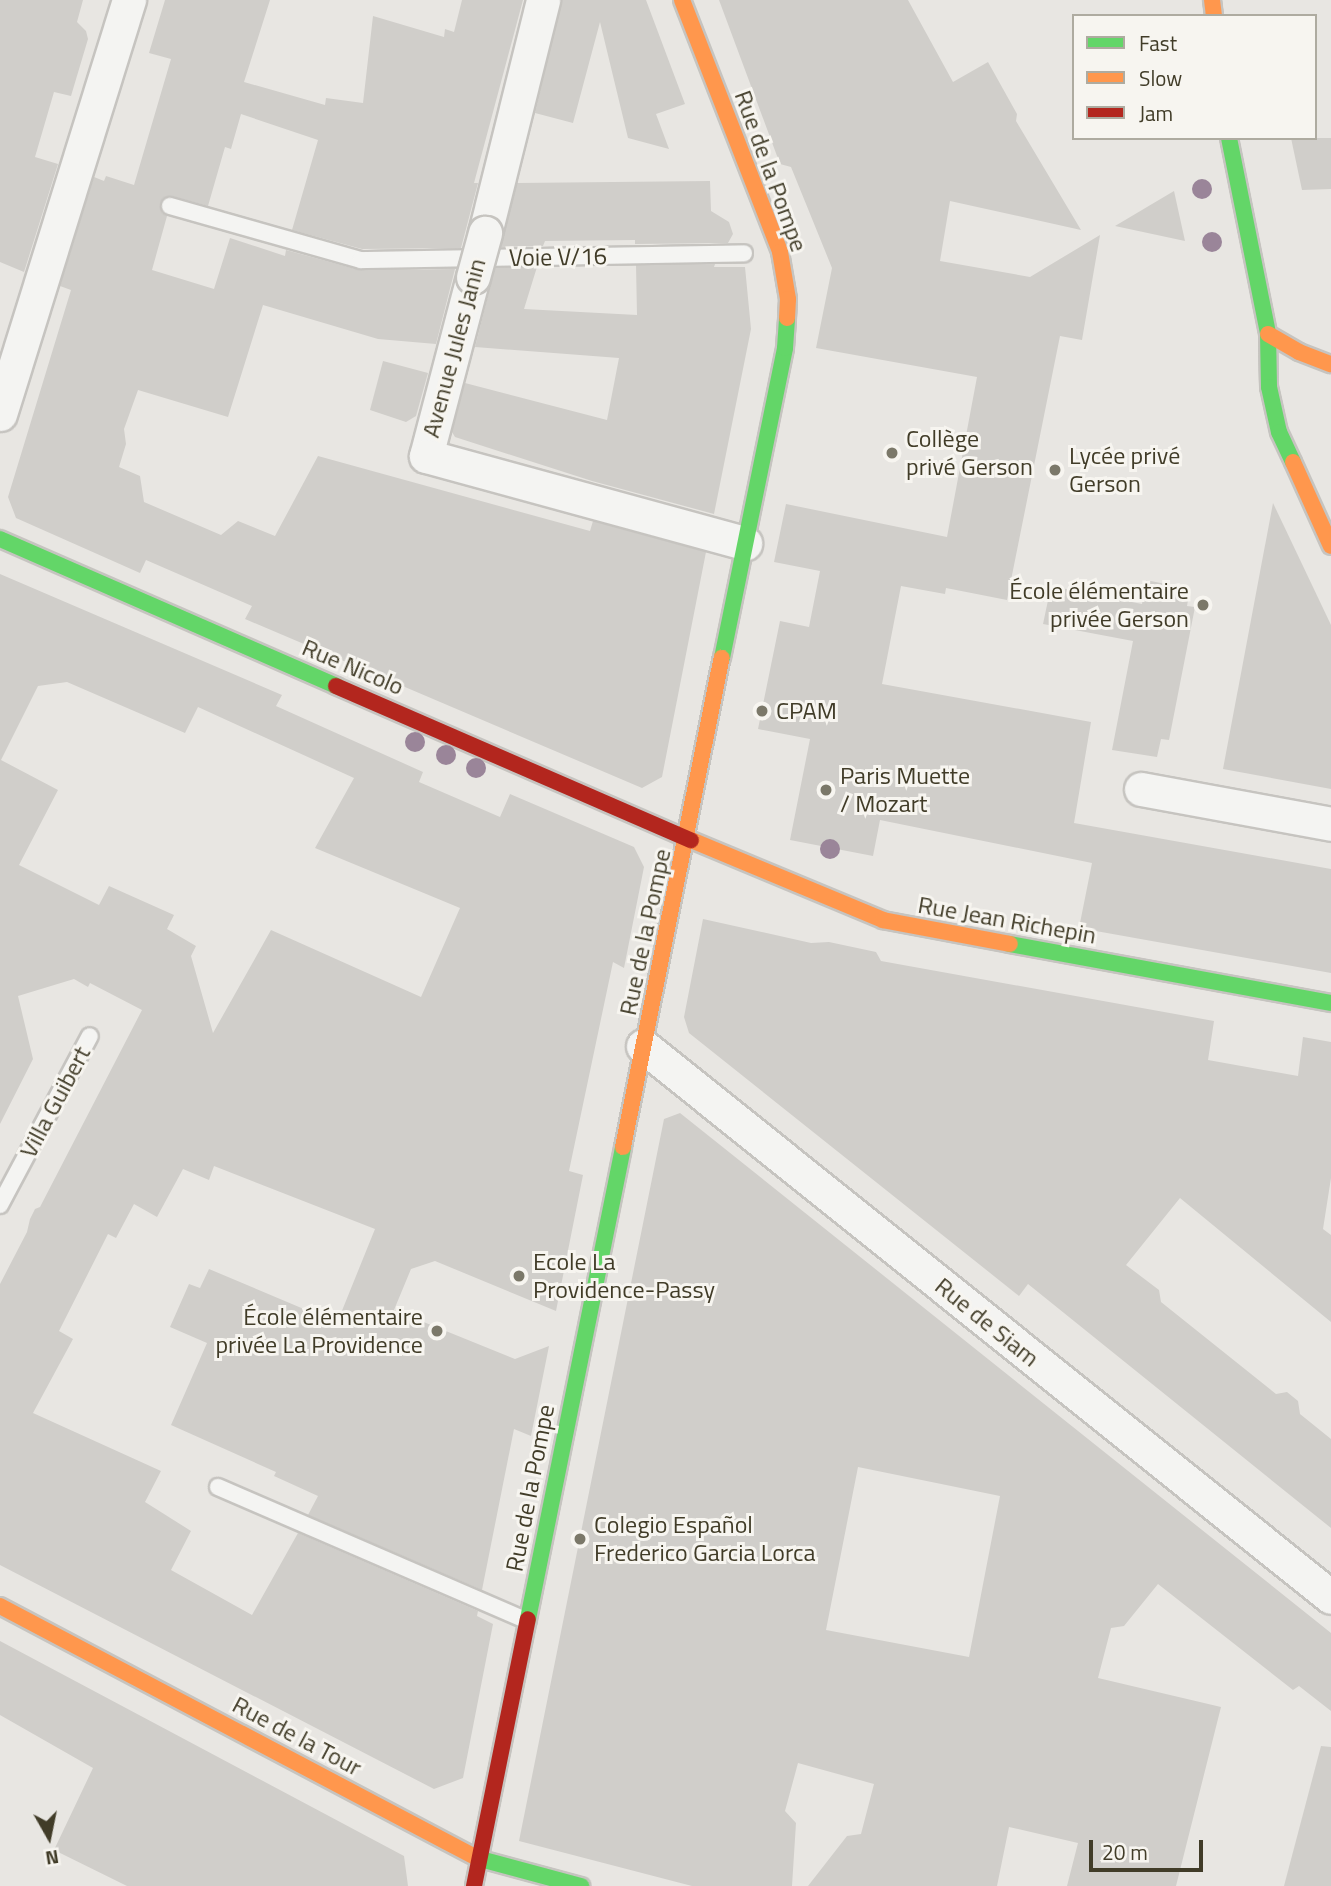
<!DOCTYPE html>
<meta charset="utf-8">
<style>
body{margin:0}
#map{position:relative;width:1331px;height:1886px;overflow:hidden;background:#e8e6e2;font-family:"Titillium Web",sans-serif}
div>[style]{position:absolute}
.building>*{inset:0;background:#d0ceca}
.roads{filter:drop-shadow(2px 0 #c6c4c0) drop-shadow(-2px 0 #c6c4c0) drop-shadow(0 2px #c6c4c0) drop-shadow(0 -2px #c6c4c0)}
.lane>*{height:16px;margin:-8px;padding:0 8px;transform-origin:8px;border-radius:8px;background:#f4f4f2}
.street>*{height:33px;margin:-16.5px;padding:0 16.5px;transform-origin:16.5px;border-radius:16.5px;background:#f4f4f2}
.fast>*{height:16px;margin:-8px;padding:0 8px;transform-origin:8px;border-radius:8px;background:#63d668}
.slow>*{height:16px;margin:-8px;padding:0 8px;transform-origin:8px;border-radius:8px;background:#ff974d}
.jam>*{height:16px;margin:-8px;padding:0 8px;transform-origin:8px;border-radius:8px;background:#b3261e}
.bridges{filter:drop-shadow(2px 0 #c6c4c0) drop-shadow(-2px 0 #c6c4c0) drop-shadow(0 2px #c6c4c0) drop-shadow(0 -2px #c6c4c0)}
.street-bridge>*{height:33px;margin:-16.5px;padding:0 16.5px;transform-origin:16.5px;border-radius:16.5px;background:#f4f4f2}
.trees>*{width:20px;height:20px;margin:-10px;border-radius:50%;background:#9a8599}
.dots>*{width:19px;height:19px;translate:-50% -50%;box-sizing:border-box;border:4px solid #f7f5f0;border-radius:50%}
span{translate:-50% -50%;white-space:nowrap;text-align:center;line-height:1.15;-webkit-text-stroke:6px #f7f5f0;paint-order:stroke}
.street-label{font-size:24px;color:#413c28}
.poi-label{font-size:24px;color:#413c28}
.left{translate:0 -50%;text-align:left}
.right{translate:-100% -50%;text-align:right}
.legend{position:absolute;left:1072px;top:14px;width:245px;height:126px;box-sizing:border-box;background:#f7f5f0;border:2px solid #aeaba0;margin:0;padding:9px 12px;list-style:none;font-size:21px;color:#413c28}
.legend li{display:flex;align-items:center;gap:14px;height:35px}
.legend b{width:35px;border:2px solid #aeaba0}
.north{position:absolute;left:14px;top:1802px;width:70px;height:70px;-webkit-text-stroke:5px #f7f5f0;paint-order:stroke;rotate:171deg;font-size:19px;font-weight:700;line-height:28px;text-align:center;color:#413c28}
.north::after{content:'';display:block;margin:auto;width:24px;height:32px;background:#413c28;clip-path:polygon(50% 0,100% 100%,50% 72%,0 100%)}
.scale{position:absolute;left:1089px;top:1840px;width:114px;height:32px;box-sizing:border-box;border:4px solid #413c28;border-top:0;padding-left:9px;font-size:21px;line-height:24px;white-space:nowrap;color:#413c28;-webkit-text-stroke:5px #f7f5f0;paint-order:stroke}
</style>
<div id="map">
<div class="building">
<i style="clip-path:polygon(0 0,83px 0,77px 22px,86px 31px,88px 39px,71px 96px,54px 92px,35px 157px,58px 164px,24px 272px,0 262px)"></i>
<i style="clip-path:polygon(165px 0,270px 0,244px 82px,325px 105px,326px 98px,363px 103px,373px 16px,444px 37px,445px 29px,454px 32px,462px 0,523px 0,474px 183px,478px 183px,461px 248px,362px 249px,292px 230px,318px 140px,241px 114px,231px 149px,225px 147px,208px 206px,172px 196px,163px 198px,160px 204px,162px 213px,167px 216px,152px 270px,214px 289px,230px 238px,285px 256px,286px 250px,359px 270px,455px 269px,436px 344px,378px 339px,263px 305px,228px 417px,138px 390px,124px 429px,126px 444px,119px 467px,140px 476px,144px 502px,221px 535px,238px 521px,275px 536px,318px 456px,590px 531px,593px 521px,706px 552px,662px 777px,642px 788px,245px 619px,252px 606px,146px 560px,140px 573px,16px 518px,8px 497px,71px 290px,60px 286px,94px 177px,104px 181px,106px 176px,134px 185px,171px 59px,149px 53px)"></i>
<i style="clip-path:polygon(562px 0,646px 0,685px 104px,656px 114px,669px 149px,628px 138px,600px 22px,573px 123px,535px 113px)"></i>
<i style="clip-path:polygon(719px 0,908px 0,953px 82px,988px 62px,1017px 114px,1016px 121px,1081px 230px,950px 201px,940px 261px,1030px 277px,1100px 235px,1082px 340px,1060px 336px,1007px 600px,946px 588px,945px 594px,901px 586px,882px 684px,1091px 722px,1074px 823px,1331px 869px,1331px 973px,1079px 928px,1092px 863px,880px 820px,873px 856px,790px 840px,810px 739px,758px 729px,780px 621px,809px 627px,820px 571px,774px 562px,786px 504px,947px 537px,977px 377px,816px 348px,832px 268px,791px 167px,780px 164px)"></i>
<i style="clip-path:polygon(1291px 138px,1331px 138px,1331px 189px,1302px 190px)"></i>
<i style="clip-path:polygon(710px 181px,711px 211px,729px 222px,733px 234px,728px 243px,635px 244px,635px 240px,545px 241px,543px 246px,501px 247px,517px 183px)"></i>
<i style="clip-path:polygon(1174px 191px,1185px 241px,1115px 226px)"></i>
<i style="clip-path:polygon(715px 264px,714px 267px,745px 267px,751px 329px,714px 514px,592px 481px,455px 437px,452px 432px,465px 383px,607px 420px,619px 358px,475px 347px,495px 268px,537px 267px,524px 309px,637px 315px,636px 265px)"></i>
<i style="clip-path:polygon(383px 361px,428px 373px,416px 416px,406px 422px,370px 410px)"></i>
<i style="clip-path:polygon(1273px 503px,1331px 625px,1331px 789px,1223px 769px)"></i>
<i style="clip-path:polygon(evenodd,0 574px,282px 695px,276px 706px,423px 772px,419px 782px,500px 817px,510px 794px,634px 847px,644px 867px,624px 968px,613px 962px,569px 1171px,583px 1175px,556px 1311px,435px 1261px,411px 1269px,394px 1310px,515px 1359px,549px 1346px,531px 1436px,514px 1429px,482px 1590px,308px 1515px,318px 1496px,274px 1476px,276px 1472px,171px 1425px,207px 1343px,170px 1327px,189px 1284px,200px 1288px,209px 1269px,337px 1323px,375px 1229px,214px 1166px,209px 1180px,183px 1169px,157px 1217px,134px 1204px,116px 1238px,108px 1234px,59px 1331px,73px 1339px,33px 1413px,161px 1471px,145px 1502px,191px 1531px,171px 1570px,252px 1615px,298px 1533px,478px 1611px,477px 1616px,493px 1624px,463px 1778px,434px 1789px,0 1565px,0 1284px,27px 1232px,30px 1219px,35px 1209px,40px 1207px,142px 1010px,90px 983px,88px 987px,74px 979px,18px 996px,33px 1059px,0 1124px,0 574px,67px 682px,185px 733px,198px 707px,354px 778px,315px 848px,460px 908px,421px 997px,271px 930px,213px 1033px,191px 956px,196px 946px,167px 929px,174px 915px,109px 886px,99px 905px,19px 865px,58px 790px,1px 760px,38px 686px,67px 682px)"></i>
<i style="clip-path:polygon(1146px 580px,1190px 589px,1187px 606px,1195px 607px,1169px 740px,1161px 739px,1157px 757px,1112px 750px,1133px 641px,1043px 624px,1051px 586px,1142px 604px)"></i>
<i style="clip-path:polygon(703px 919px,811px 943px,829px 942px,876px 952px,881px 961px,1214px 1021px,1208px 1060px,1298px 1076px,1303px 1037px,1331px 1042px,1331px 1178px,1323px 1229px,1331px 1235px,1331px 1322px,1180px 1198px,1126px 1265px,1159px 1290px,1161px 1302px,1276px 1394px,1287px 1392px,1298px 1401px,1300px 1414px,1331px 1439px,1331px 1528px,1028px 1284px,1019px 1296px,689px 1033px,684px 1017px)"></i>
<i style="clip-path:polygon(evenodd,680px 1113px,1331px 1633px,1331px 1711px,1299px 1686px,1293px 1690px,1158px 1584px,1124px 1626px,1111px 1628px,1098px 1678px,1221px 1707px,1176px 1886px,1067px 1886px,1078px 1843px,1009px 1827px,997px 1886px,808px 1886px,847px 1836px,861px 1834px,874px 1784px,798px 1763px,785px 1811px,796px 1823px,792px 1886px,692px 1886px,519px 1841px,664px 1119px,680px 1113px,858px 1467px,1000px 1496px,969px 1657px,826px 1630px,858px 1467px)"></i>
<i style="clip-path:polygon(0 1641px,404px 1856px,408px 1886px,127px 1886px,54px 1850px,93px 1768px,0 1715px)"></i>
<i style="clip-path:polygon(1321px 1746px,1331px 1747px,1331px 1886px,1284px 1886px)"></i>
</div>
<div class="roads">
<div class="lane">
<i style="left:170px;top:206px;width:198px;rotate:15.8deg"></i>
<i style="left:361px;top:260px;width:383px;rotate:-1deg"></i>
<i style="left:0;top:1205px;width:191px;rotate:-62deg"></i>
<i style="left:218px;top:1487px;width:337px;rotate:23.4deg"></i>
</div>
<div class="street">
<i style="left:485px;top:233px;width:240px;rotate:-76deg"></i>
<i style="left:473px;top:277px;width:185px;rotate:104.7deg"></i>
<i style="left:426px;top:456px;width:331px;rotate:15.3deg"></i>
<i style="left:0;top:414px;width:434px;rotate:-72.7deg"></i>
<i style="left:1141px;top:789px;width:193px;rotate:10.4deg"></i>
<i style="left:643px;top:1046px;width:881px;rotate:38.69deg"></i>
</div>
<div class="fast">
<i style="left:1229px;top:138px;width:200px;rotate:78.7deg"></i>
<i style="left:1268px;top:334px;width:53px;rotate:88.9deg"></i>
<i style="left:1269px;top:387px;width:46px;rotate:77.5deg"></i>
<i style="left:1279px;top:432px;width:33px;rotate:65deg"></i>
<i style="left:0;top:539px;width:367px;rotate:23.6deg"></i>
<i style="left:722px;top:658px;width:316px;rotate:-78.5deg"></i>
<i style="left:785px;top:348px;width:30px;rotate:-86deg"></i>
<i style="left:1010px;top:944px;width:326px;rotate:10.4deg"></i>
<i style="left:528px;top:1619px;width:481px;rotate:-78.6deg"></i>
<i style="left:477px;top:1858px;width:108px;rotate:15.1deg"></i>
</div>
<div class="slow">
<i style="left:682px;top:0;width:270px;rotate:68.7deg"></i>
<i style="left:780px;top:252px;width:48px;rotate:80.3deg"></i>
<i style="left:788px;top:299px;width:19px;rotate:93deg"></i>
<i style="left:1212px;top:0;width:16px;rotate:83deg"></i>
<i style="left:1268px;top:334px;width:36px;rotate:30deg"></i>
<i style="left:1299px;top:352px;width:34px;rotate:21deg"></i>
<i style="left:1293px;top:462px;width:92px;rotate:65.7deg"></i>
<i style="left:691px;top:840px;width:208px;rotate:22.6deg"></i>
<i style="left:883px;top:920px;width:129px;rotate:10.7deg"></i>
<i style="left:623px;top:1147px;width:499px;rotate:-78.6deg"></i>
<i style="left:0;top:1606px;width:539px;rotate:27.85deg"></i>
</div>
<div class="jam">
<i style="left:336px;top:686px;width:387px;rotate:23.5deg"></i>
<i style="left:474px;top:1886px;width:272px;rotate:-78.6deg"></i>
</div>
</div>
<div class="bridges">
<div class="street-bridge">
<i style="left:473px;top:277px;width:46px;rotate:-74.7deg"></i>
</div>
</div>
<div class="trees">
<i style="left:1202px;top:189px"></i>
<i style="left:1212px;top:242px"></i>
<i style="left:415px;top:742px"></i>
<i style="left:446px;top:755px"></i>
<i style="left:476px;top:768px"></i>
<i style="left:830px;top:849px"></i>
</div>
<div class="dots">
<i style="left:892px;top:453px;background:#7b7869"></i>
<i style="left:1055px;top:470px;background:#7b7869"></i>
<i style="left:1203px;top:605px;background:#7b7869"></i>
<i style="left:762px;top:711px;background:#7b7869"></i>
<i style="left:826px;top:790px;background:#7b7869"></i>
<i style="left:519px;top:1276px;background:#7b7869"></i>
<i style="left:437px;top:1331px;background:#7b7869"></i>
<i style="left:580px;top:1539px;background:#7b7869"></i>
</div>
<div class="street-label">
<span style="left:771px;top:171px;rotate:70deg">Rue de la Pompe</span>
<span style="left:558px;top:257px;rotate:-1deg">Voie V/16</span>
<span style="left:454px;top:348px;rotate:-75deg">Avenue Jules Janin</span>
<span style="left:353px;top:667px;rotate:23deg">Rue Nicolo</span>
<span style="left:1007px;top:920px;rotate:10deg">Rue Jean Richepin</span>
<span style="left:645px;top:932px;rotate:-78deg">Rue de la Pompe</span>
<span style="left:55px;top:1102px;rotate:-62deg">Villa Guibert</span>
<span style="left:987px;top:1322px;rotate:39deg">Rue de Siam</span>
<span style="left:530px;top:1488px;rotate:-79deg">Rue de la Pompe</span>
<span style="left:297px;top:1736px;rotate:28deg">Rue de la Tour</span>
</div>
<div class="poi-label">
<span class="left" style="left:906px;top:453px">Collège<br>privé Gerson</span>
<span class="left" style="left:1069px;top:470px">Lycée privé<br>Gerson</span>
<span class="right" style="left:1189px;top:605px">École élémentaire<br>privée Gerson</span>
<span class="left" style="left:776px;top:711px">CPAM</span>
<span class="left" style="left:840px;top:790px">Paris Muette<br>/ Mozart</span>
<span class="left" style="left:533px;top:1276px">Ecole La<br>Providence-Passy</span>
<span class="right" style="left:423px;top:1331px">École élémentaire<br>privée La Providence</span>
<span class="left" style="left:594px;top:1539px">Colegio Español<br>Frederico Garcia Lorca</span>
</div>
<ul class="legend">
<li><b style="height:9px;background:#63d668"></b>Fast</li>
<li><b style="height:9px;background:#ff974d"></b>Slow</li>
<li><b style="height:9px;background:#b3261e"></b>Jam</li>
</ul>
<div class="north">N</div>
<div class="scale">20 m</div>
</div>
